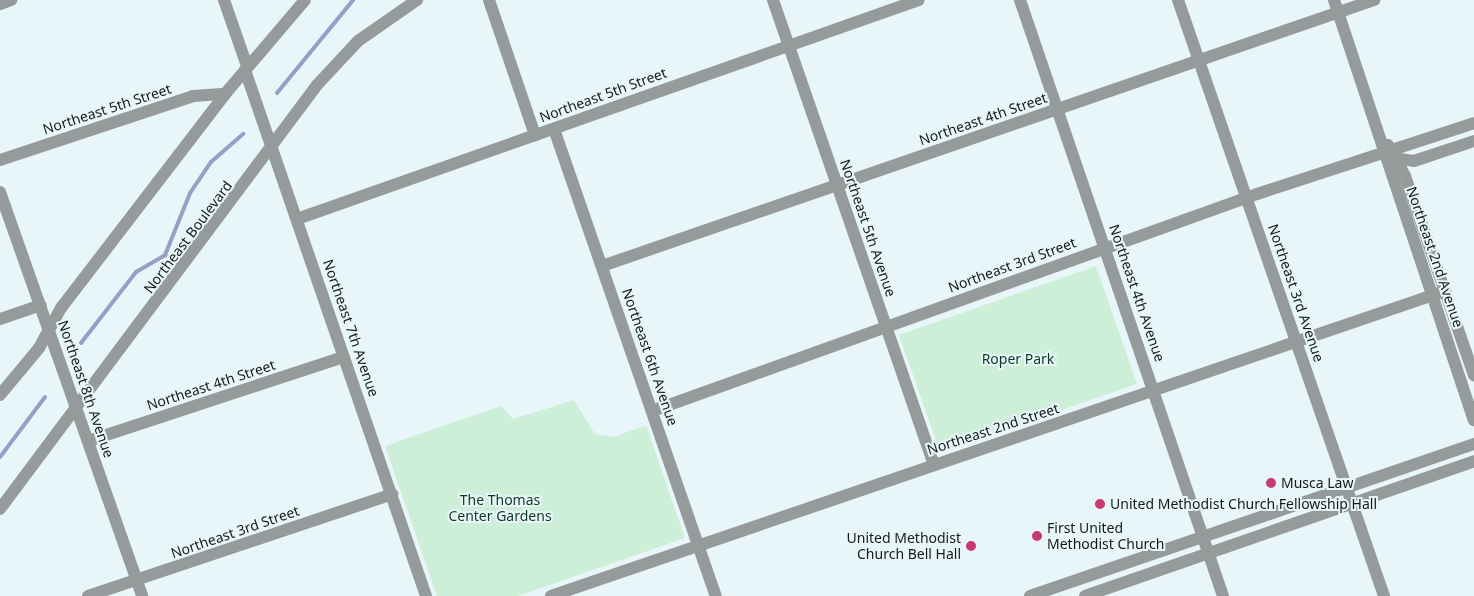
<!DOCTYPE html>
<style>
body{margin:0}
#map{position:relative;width:1474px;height:596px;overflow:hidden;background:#e8f6fa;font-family:"Noto Sans",sans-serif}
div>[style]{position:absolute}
.green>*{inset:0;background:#cdefd7}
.stream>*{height:4px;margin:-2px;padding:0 2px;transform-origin:2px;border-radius:2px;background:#95a0c6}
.minor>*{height:12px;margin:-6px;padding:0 6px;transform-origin:6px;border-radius:6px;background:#959b9a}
.tertiary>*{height:12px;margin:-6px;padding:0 6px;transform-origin:6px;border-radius:6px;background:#959b9a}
.dots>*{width:14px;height:14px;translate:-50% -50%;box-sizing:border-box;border:2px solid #e8f6fa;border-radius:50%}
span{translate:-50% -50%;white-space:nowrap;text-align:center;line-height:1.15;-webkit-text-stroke:4px #e8f6fa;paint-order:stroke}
.street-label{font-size:14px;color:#141a1b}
.park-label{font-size:14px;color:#0b3c21}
.poi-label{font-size:14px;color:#141a1b}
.left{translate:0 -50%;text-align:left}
.right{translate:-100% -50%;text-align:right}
</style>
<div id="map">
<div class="green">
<i style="clip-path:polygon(1096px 266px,1137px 384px,940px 452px,899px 335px)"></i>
<i style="clip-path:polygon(574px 400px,595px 434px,614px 437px,646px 425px,685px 538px,518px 596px,437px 596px,385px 446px,501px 406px,513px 419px)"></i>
</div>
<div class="stream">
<i style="left:277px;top:93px;width:120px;rotate:-50.7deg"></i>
<i style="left:81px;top:343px;width:90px;rotate:-52.2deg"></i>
<i style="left:136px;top:272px;width:34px;rotate:-30deg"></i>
<i style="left:165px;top:255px;width:67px;rotate:-68deg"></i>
<i style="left:190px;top:193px;width:37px;rotate:-56deg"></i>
<i style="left:211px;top:162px;width:43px;rotate:-41.2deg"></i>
<i style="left:0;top:457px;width:75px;rotate:-53.1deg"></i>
</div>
<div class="minor">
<i style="left:224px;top:0;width:70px;rotate:70.8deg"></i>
<i style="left:489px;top:0;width:143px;rotate:71.2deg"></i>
<i style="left:773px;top:0;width:492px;rotate:70.9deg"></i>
<i style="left:1020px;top:0;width:630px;rotate:71.19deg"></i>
<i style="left:1178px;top:0;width:631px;rotate:70.93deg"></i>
<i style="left:1334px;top:0;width:443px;rotate:71.6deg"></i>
<i style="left:0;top:4px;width:12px;rotate:-20deg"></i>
<i style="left:245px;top:70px;width:556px;rotate:71.01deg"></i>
<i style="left:554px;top:129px;width:494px;rotate:70.9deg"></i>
<i style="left:1388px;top:145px;width:35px;rotate:61deg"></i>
<i style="left:1405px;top:176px;width:211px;rotate:70.9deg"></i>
<i style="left:1393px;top:158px;width:21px;rotate:8deg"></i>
<i style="left:1414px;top:161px;width:63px;rotate:-18.4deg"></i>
<i style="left:0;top:160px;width:203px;rotate:-18.3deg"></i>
<i style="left:193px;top:96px;width:32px;rotate:-4deg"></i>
<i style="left:297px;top:219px;width:659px;rotate:-19.4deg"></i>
<i style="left:602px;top:266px;width:817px;rotate:-19.01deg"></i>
<i style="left:0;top:319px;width:43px;rotate:-18.9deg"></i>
<i style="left:0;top:395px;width:61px;rotate:-50.3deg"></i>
<i style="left:39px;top:348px;width:46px;rotate:-61.2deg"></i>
<i style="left:61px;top:308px;width:270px;rotate:-52.5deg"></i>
<i style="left:225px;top:94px;width:123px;rotate:-49.6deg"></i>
<i style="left:652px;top:411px;width:643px;rotate:-19.73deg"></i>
<i style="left:1257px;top:194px;width:228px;rotate:-18.1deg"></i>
<i style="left:88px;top:441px;width:269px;rotate:-18.2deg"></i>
<i style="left:0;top:509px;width:529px;rotate:-53.22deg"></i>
<i style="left:317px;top:85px;width:60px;rotate:-47deg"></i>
<i style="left:358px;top:41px;width:72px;rotate:-34.8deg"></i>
<i style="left:88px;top:596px;width:321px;rotate:-18.5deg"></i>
<i style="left:551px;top:596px;width:945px;rotate:-18.84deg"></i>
<i style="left:1030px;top:596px;width:469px;rotate:-18.9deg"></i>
<i style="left:1085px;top:596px;width:412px;rotate:-19.1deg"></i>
</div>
<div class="tertiary">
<i style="left:0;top:192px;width:428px;rotate:70.6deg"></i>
</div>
<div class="dots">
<i style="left:1271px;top:483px;background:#c53a70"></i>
<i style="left:1100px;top:504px;background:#c53a70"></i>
<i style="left:1037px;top:536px;background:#c53a70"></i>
<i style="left:971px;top:546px;background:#c53a70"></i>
</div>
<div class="street-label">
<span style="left:603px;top:95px;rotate:-20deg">Northeast 5th Street</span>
<span style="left:107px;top:109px;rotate:-18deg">Northeast 5th Street</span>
<span style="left:983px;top:119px;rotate:-19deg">Northeast 4th Street</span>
<span style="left:868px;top:228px;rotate:71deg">Northeast 5th Avenue</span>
<span style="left:188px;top:237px;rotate:-53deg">Northeast Boulevard</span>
<span style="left:1435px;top:257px;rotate:71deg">Northeast 2nd Avenue</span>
<span style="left:1012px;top:265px;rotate:-20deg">Northeast 3rd Street</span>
<span style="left:1137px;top:293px;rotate:71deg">Northeast 4th Avenue</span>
<span style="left:1296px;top:293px;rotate:71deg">Northeast 3rd Avenue</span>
<span style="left:351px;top:328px;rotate:71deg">Northeast 7th Avenue</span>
<span style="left:650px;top:357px;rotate:71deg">Northeast 6th Avenue</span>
<span style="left:211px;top:385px;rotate:-18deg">Northeast 4th Street</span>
<span style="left:86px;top:389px;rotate:71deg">Northeast 8th Avenue</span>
<span style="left:993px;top:429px;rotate:-18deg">Northeast 2nd Street</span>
<span style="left:235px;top:532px;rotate:-19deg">Northeast 3rd Street</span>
</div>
<div class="park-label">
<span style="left:1018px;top:359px">Roper Park</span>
<span style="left:500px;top:508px">The Thomas<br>Center Gardens</span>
</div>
<div class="poi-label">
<span class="left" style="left:1281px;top:483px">Musca Law</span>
<span class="left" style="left:1110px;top:504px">United Methodist Church Fellowship Hall</span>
<span class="left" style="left:1047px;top:536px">First United<br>Methodist Church</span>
<span class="right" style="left:961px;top:546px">United Methodist<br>Church Bell Hall</span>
</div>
</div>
